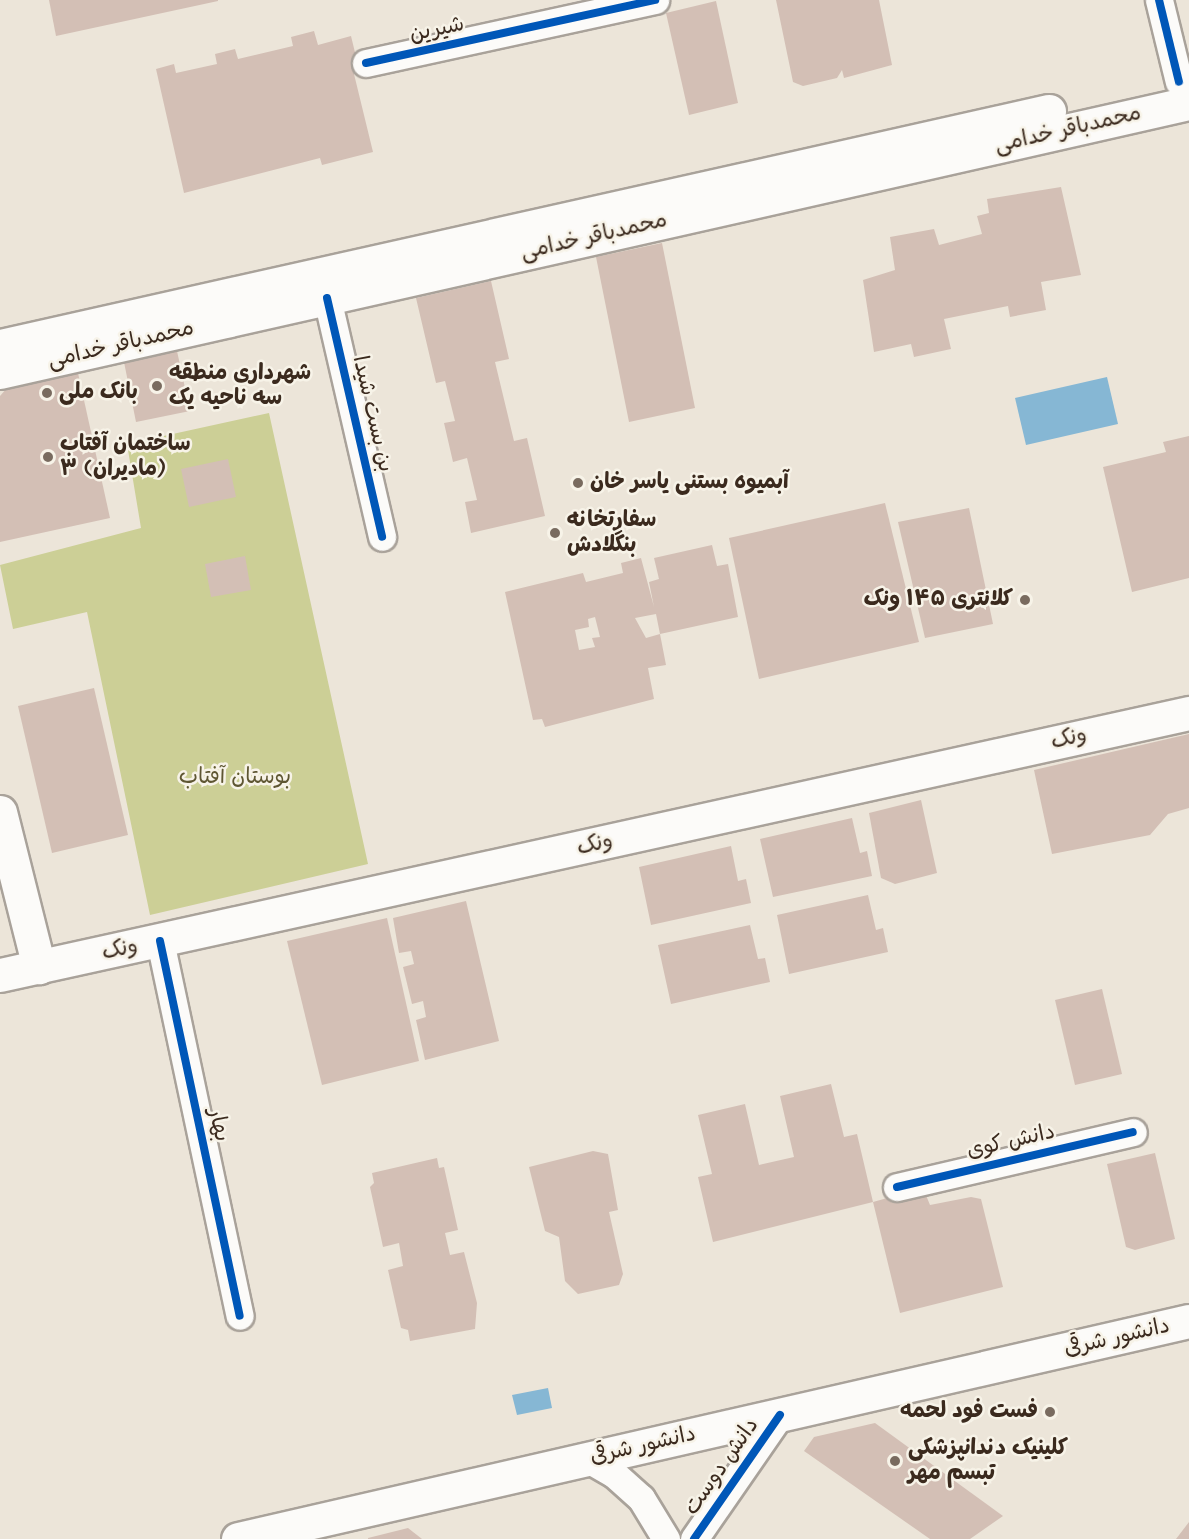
<!DOCTYPE html>
<meta charset="utf-8">
<style>
body{margin:0}
#map{position:relative;width:1189px;height:1539px;overflow:hidden;background:#ece5d9;font-family:Mynerve,"Playpen Sans Arabic",sans-serif}
div>[style]{position:absolute}
.green>*{inset:0;background:#cccf96}
.water>*{inset:0;background:#86b7d4}
.building>*{inset:0;background:#d3bfb5}
.roads{filter:drop-shadow(2px 0 #a9a29a) drop-shadow(-2px 0 #a9a29a) drop-shadow(0 2px #a9a29a) drop-shadow(0 -2px #a9a29a)}
.minor>*{height:27px;margin:-13.5px;padding:0 13.5px;transform-origin:13.5px;border-radius:13.5px;background:#fcfbf9}
.tertiary>*{height:33px;margin:-16.5px;padding:0 16.5px;transform-origin:16.5px;border-radius:16.5px;background:#fcfbf9}
.secondary>*{height:33px;margin:-16.5px;padding:0 16.5px;transform-origin:16.5px;border-radius:16.5px;background:#fcfbf9}
.cycleway>*{height:8px;margin:-4px;padding:0 4px;transform-origin:4px;border-radius:4px;background:#0057b8}
.dots>*{width:16px;height:16px;translate:-50% -50%;box-sizing:border-box;border:3px solid #f7f3e8;border-radius:50%}
span{translate:-50% -50%;white-space:nowrap;text-align:center;line-height:1.15;-webkit-text-stroke:5px #f7f3e8;paint-order:stroke}
.street-label{font-size:22px;color:#3b2a1e}
.poi-label{font-size:22px;color:#3b2a1e;font-weight:700}
.left{translate:0 -50%;text-align:left}
.right{translate:-100% -50%;text-align:right}
.park-label{font-size:22px;color:#5e5632}
</style>
<div id="map">
<div class="green">
<i style="clip-path:polygon(269px 413px,368px 864px,150px 915px,87px 612px,13px 629px,0 565px,141px 528px,127px 444px)"></i>
</div>
<div class="water">
<i style="clip-path:polygon(1107px 377px,1118px 424px,1026px 445px,1015px 398px)"></i>
<i style="clip-path:polygon(548px 1388px,552px 1408px,517px 1415px,512px 1395px)"></i>
</div>
<div class="building">
<i style="clip-path:polygon(49px 0,218px 0,218px 1px,56px 36px)"></i>
<i style="clip-path:polygon(776px 0,879px 0,892px 65px,844px 78px,842px 70px,837px 78px,803px 86px,793px 82px)"></i>
<i style="clip-path:polygon(716px 1px,738px 103px,689px 115px,666px 13px)"></i>
<i style="clip-path:polygon(314px 31px,318px 45px,351px 36px,360px 73px,354px 74px,373px 152px,322px 165px,320px 158px,184px 193px,156px 69px,174px 64px,176px 73px,217px 64px,215px 54px,235px 49px,238px 59px,293px 46px,291px 37px)"></i>
<i style="clip-path:polygon(1061px 187px,1081px 275px,1041px 282px,1046px 310px,1010px 317px,1008px 306px,944px 319px,951px 349px,914px 357px,911px 344px,874px 352px,863px 280px,895px 270px,890px 237px,934px 229px,939px 245px,982px 234px,977px 216px,989px 213px,987px 199px)"></i>
<i style="clip-path:polygon(662px 243px,695px 408px,629px 422px,596px 257px)"></i>
<i style="clip-path:polygon(491px 281px,509px 359px,495px 362px,514px 441px,527px 438px,545px 516px,471px 533px,465px 502px,477px 500px,467px 458px,453px 462px,444px 423px,455px 421px,445px 381px,436px 383px,416px 298px)"></i>
<i style="clip-path:polygon(177px 351px,190px 411px,136px 422px,124px 362px)"></i>
<i style="clip-path:polygon(78px 373px,110px 518px,0 542px,0 396px,7px 388px)"></i>
<i style="clip-path:polygon(1189px 436px,1189px 578px,1132px 592px,1103px 467px,1166px 452px,1163px 442px)"></i>
<i style="clip-path:polygon(228px 459px,236px 497px,189px 507px,181px 469px)"></i>
<i style="clip-path:polygon(885px 503px,919px 642px,759px 679px,729px 538px)"></i>
<i style="clip-path:polygon(969px 508px,993px 624px,925px 638px,898px 522px)"></i>
<i style="clip-path:polygon(evenodd,712px 545px,717px 566px,728px 564px,738px 617px,660px 634px,656px 614px,635px 618px,646px 638px,660px 634px,666px 665px,648px 668px,654px 699px,545px 727px,542px 719px,533px 720px,505px 592px,583px 573px,586px 582px,623px 573px,621px 563px,641px 558px,654px 607px,649px 582px,659px 579px,654px 558px,712px 545px,595px 617px,600px 637px,592px 638px,595px 647px,579px 650px,575px 630px,589px 627px,588px 619px,595px 617px)"></i>
<i style="clip-path:polygon(245px 556px,251px 590px,211px 597px,205px 564px)"></i>
<i style="clip-path:polygon(94px 688px,128px 835px,52px 853px,18px 706px)"></i>
<i style="clip-path:polygon(1189px 734px,1189px 808px,1168px 814px,1150px 835px,1052px 854px,1034px 770px)"></i>
<i style="clip-path:polygon(921px 800px,937px 873px,895px 884px,881px 878px,869px 813px)"></i>
<i style="clip-path:polygon(852px 818px,860px 853px,867px 851px,872px 876px,773px 897px,760px 839px)"></i>
<i style="clip-path:polygon(731px 846px,738px 881px,746px 879px,751px 903px,651px 925px,639px 867px)"></i>
<i style="clip-path:polygon(868px 895px,876px 930px,883px 928px,888px 952px,789px 974px,777px 915px)"></i>
<i style="clip-path:polygon(466px 901px,499px 1041px,425px 1060px,416px 1020px,426px 1017px,423px 1001px,412px 1004px,403px 967px,414px 964px,411px 951px,399px 953px,393px 918px)"></i>
<i style="clip-path:polygon(387px 918px,419px 1061px,322px 1085px,287px 941px)"></i>
<i style="clip-path:polygon(750px 925px,758px 959px,765px 958px,770px 982px,671px 1004px,658px 945px)"></i>
<i style="clip-path:polygon(1102px 989px,1122px 1074px,1075px 1085px,1055px 1000px)"></i>
<i style="clip-path:polygon(831px 1084px,844px 1137px,857px 1134px,873px 1202px,923px 1188px,930px 1205px,971px 1197px,981px 1199px,1003px 1287px,900px 1313px,873px 1202px,713px 1242px,698px 1177px,712px 1174px,698px 1115px,745px 1104px,759px 1165px,794px 1157px,780px 1096px)"></i>
<i style="clip-path:polygon(593px 1151px,608px 1154px,618px 1210px,609px 1212px,623px 1274px,619px 1285px,578px 1294px,565px 1281px,559px 1237px,545px 1231px,529px 1167px)"></i>
<i style="clip-path:polygon(1155px 1153px,1175px 1239px,1135px 1250px,1126px 1247px,1107px 1164px)"></i>
<i style="clip-path:polygon(437px 1158px,439px 1168px,444px 1167px,458px 1230px,445px 1233px,450px 1255px,464px 1252px,477px 1303px,475px 1329px,410px 1341px,408px 1330px,401px 1328px,388px 1270px,403px 1266px,399px 1243px,383px 1247px,370px 1187px,374px 1183px,372px 1173px)"></i>
<i style="clip-path:polygon(875px 1423px,1003px 1516px,970px 1539px,930px 1539px,804px 1451px,814px 1437px)"></i>
<i style="clip-path:polygon(1189px 1522px,1189px 1539px,1176px 1539px)"></i>
<i style="clip-path:polygon(408px 1528px,422px 1539px,368px 1539px,368px 1538px)"></i>
</div>
<div class="roads">
<div class="minor">
<i style="left:1159px;top:0;width:84px;rotate:76.3deg"></i>
<i style="left:366px;top:63px;width:296px;rotate:-12.3deg"></i>
<i style="left:327px;top:298px;width:245px;rotate:77deg"></i>
<i style="left:160px;top:941px;width:383px;rotate:78deg"></i>
<i style="left:897px;top:1187px;width:242px;rotate:-13.1deg"></i>
<i style="left:588px;top:1459px;width:30px;rotate:30deg"></i>
<i style="left:614px;top:1474px;width:36px;rotate:42deg"></i>
<i style="left:641px;top:1498px;width:48px;rotate:58.6deg"></i>
<i style="left:694px;top:1539px;width:151px;rotate:-55.3deg"></i>
</div>
<div class="tertiary">
<i style="left:0;top:812px;width:160px;rotate:75.9deg"></i>
</div>
<div class="secondary">
<i style="left:0;top:346px;width:1075px;rotate:-12.63deg"></i>
<i style="left:0;top:372px;width:1219px;rotate:-12.75deg"></i>
<i style="left:0;top:975px;width:1218px;rotate:-12.43deg"></i>
<i style="left:238px;top:1539px;width:976px;rotate:-12.91deg"></i>
</div>
</div>
<div class="cycleway">
<i style="left:1159px;top:0;width:84px;rotate:76.3deg"></i>
<i style="left:366px;top:63px;width:296px;rotate:-12.3deg"></i>
<i style="left:327px;top:298px;width:245px;rotate:77deg"></i>
<i style="left:160px;top:941px;width:383px;rotate:78deg"></i>
<i style="left:897px;top:1187px;width:242px;rotate:-13.1deg"></i>
<i style="left:694px;top:1539px;width:151px;rotate:-55.3deg"></i>
</div>
<div class="dots">
<i style="left:157px;top:386px;background:#796b5f"></i>
<i style="left:47px;top:393px;background:#796b5f"></i>
<i style="left:48px;top:457px;background:#796b5f"></i>
<i style="left:578px;top:483px;background:#796b5f"></i>
<i style="left:555px;top:533px;background:#796b5f"></i>
<i style="left:1025px;top:600px;background:#796b5f"></i>
<i style="left:1050px;top:1412px;background:#796b5f"></i>
<i style="left:895px;top:1461px;background:#796b5f"></i>
</div>
<div class="street-label">
<span style="left:437px;top:30px;rotate:-12deg">شیرین</span>
<span style="left:1068px;top:130px;rotate:-13deg">محمدباقر خدامی</span>
<span style="left:594px;top:237px;rotate:-13deg">محمدباقر خدامی</span>
<span style="left:121px;top:345px;rotate:-13deg">محمدباقر خدامی</span>
<span style="left:372px;top:414px;rotate:77deg">بن بست شیدا</span>
<span style="left:1069px;top:739px;rotate:-13deg">ونک</span>
<span style="left:595px;top:845px;rotate:-13deg">ونک</span>
<span style="left:120px;top:950px;rotate:-12deg">ونک</span>
<span style="left:218px;top:1125px;rotate:78deg">بهار</span>
<span style="left:1011px;top:1142px;rotate:-13deg">دانش کوی</span>
<span style="left:1117px;top:1338px;rotate:-13deg">دانشور شرقی</span>
<span style="left:643px;top:1446px;rotate:-13deg">دانشور شرقی</span>
<span style="left:722px;top:1467px;rotate:-55deg">دانش دوست</span>
</div>
<div class="poi-label">
<span class="left" style="left:169px;top:386px">شهرداری منطقه<br>سه ناحیه یک</span>
<span class="left" style="left:59px;top:393px">بانک ملی</span>
<span class="left" style="left:60px;top:457px">ساختمان آفتاب<br>۳ (مادیران)</span>
<span class="left" style="left:590px;top:483px">آبمیوه بستنی یاسر خان</span>
<span class="left" style="left:567px;top:533px">سفارتخانه<br>بنگلادش</span>
<span class="right" style="left:1013px;top:600px">کلانتری ۱۴۵ ونک</span>
<span class="right" style="left:1038px;top:1412px">فست فود لحمه</span>
<span class="left" style="left:908px;top:1461px">کلینیک دندانپزشکی<br>تبسم مهر</span>
</div>
<div class="park-label">
<span style="left:235px;top:778px">بوستان آفتاب</span>
</div>
</div>
